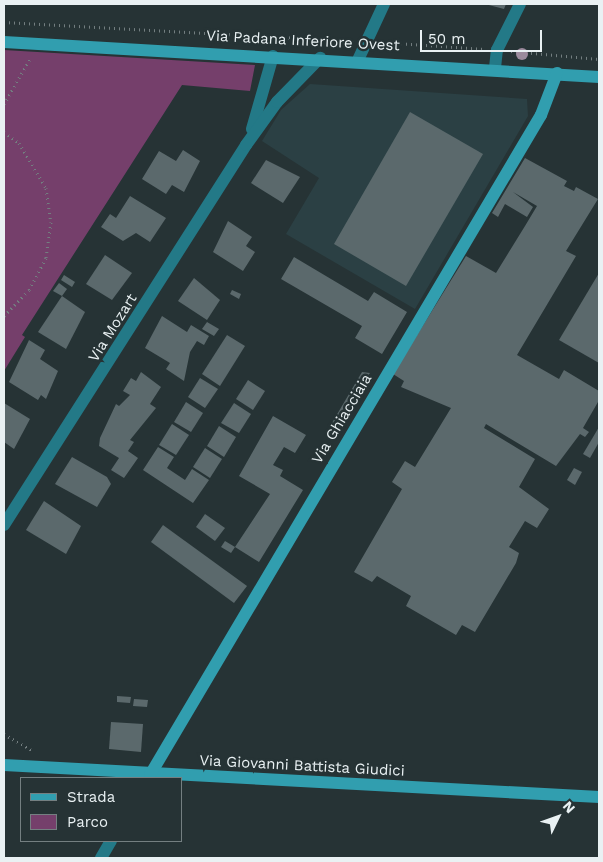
<!DOCTYPE html>
<style>
body{margin:0}
#map{position:relative;width:603px;height:862px;overflow:hidden;background:#263335;font-family:"Work Sans",sans-serif}
div>[style]{position:absolute}
.built>*{inset:0;background:#2b4044}
.green>*{inset:0;background:#753f6b}
.building>*{inset:0;background:#5b696c}
.path>*{height:3px;margin-top:-1.5px;transform-origin:0;background:repeating-linear-gradient(90deg,#737e80 0 1px,transparent 0 5px)}
.street>*{height:12px;margin:-6px;padding:0 6px;transform-origin:6px;border-radius:6px;background:#237987}
.secondary>*{height:12px;margin:-6px;padding:0 6px;transform-origin:6px;border-radius:6px;background:#319eaf}
.trees>*{width:12px;height:12px;margin:-6px;border-radius:50%;background:#9b8b9d}
span{translate:-50% -50%;white-space:nowrap;text-align:center;line-height:1.15;-webkit-text-stroke:5px #263335;paint-order:stroke}
.street-label{font-size:15px;color:#e9f1f3}
.frame{position:absolute;inset:0;border:5px solid #e9f1f3;pointer-events:none}
.legend{position:absolute;left:20px;top:777px;width:162px;height:65px;box-sizing:border-box;background:#263335;border:1px solid #747f81;margin:0;padding:6px 9px;list-style:none;font-size:15px;color:#e9f1f3}
.legend li{display:flex;align-items:center;gap:10px;height:25px}
.legend b{width:25px;border:1px solid #747f81}
.north{position:absolute;left:533px;top:792px;width:50px;height:50px;-webkit-text-stroke:4px #263335;paint-order:stroke;rotate:48deg;font-size:14px;font-weight:700;line-height:20px;text-align:center;color:#e9f1f3}
.north::after{content:'';display:block;margin:auto;width:18px;height:22px;background:#e9f1f3;clip-path:polygon(50% 0,100% 100%,50% 72%,0 100%)}
.scale{position:absolute;left:420px;top:30px;width:122px;height:22px;box-sizing:border-box;border:2px solid #e9f1f3;border-top:0;padding-left:6px;font-size:15px;line-height:18px;white-space:nowrap;color:#e9f1f3;-webkit-text-stroke:4px #263335;paint-order:stroke}
</style>
<div id="map">
<div class="built">
<i style="clip-path:polygon(310px 84px,527px 99px,528px 116px,415px 309px,286px 234px,319px 178px,262px 141px,281px 110px)"></i>
</div>
<div class="green">
<i style="clip-path:polygon(4px 50px,255px 65px,250px 91px,182px 85px,22px 335px,25px 337px,4px 371px)"></i>
</div>
<div class="building">
<i style="clip-path:polygon(485px 4px,506px 4px,504px 9px)"></i>
<i style="clip-path:polygon(410px 112px,483px 154px,406px 286px,334px 244px)"></i>
<i style="clip-path:polygon(183px 150px,200px 161px,184px 192px,172px 185px,166px 194px,142px 179px,159px 151px,176px 161px)"></i>
<i style="clip-path:polygon(525px 158px,567px 181px,564px 186px,574px 191px,576px 187px,598px 199px,566px 251px,576px 256px,517px 355px,559px 379px,564px 370px,599px 391px,598px 402px,583px 428px,589px 432px,585px 437px,580px 434px,556px 466px,486px 424px,484px 428px,535px 459px,519px 487px,549px 509px,537px 528px,525px 521px,509px 547px,519px 553px,516px 563px,475px 632px,462px 625px,456px 635px,406px 606px,411px 596px,377px 576px,372px 582px,354px 572px,402px 489px,392px 482px,405px 461px,415px 467px,451px 408px,401px 387px,404px 381px,393px 374px,466px 256px,496px 273px,525px 226px,537px 206px,513px 192px,533px 207px,527px 217px,505px 204px,498px 217px,492px 213px)"></i>
<i style="clip-path:polygon(266px 160px,300px 177px,283px 203px,251px 183px)"></i>
<i style="clip-path:polygon(130px 196px,166px 218px,150px 242px,136px 233px,123px 241px,101px 227px,110px 214px,116px 218px)"></i>
<i style="clip-path:polygon(228px 221px,252px 237px,246px 246px,255px 252px,243px 271px,213px 252px)"></i>
<i style="clip-path:polygon(105px 255px,132px 273px,112px 300px,86px 284px)"></i>
<i style="clip-path:polygon(294px 257px,368px 301px,374px 292px,407px 312px,382px 354px,355px 338px,362px 326px,281px 279px)"></i>
<i style="clip-path:polygon(599px 273px,599px 363px,559px 340px)"></i>
<i style="clip-path:polygon(64px 275px,75px 282px,72px 287px,61px 280px)"></i>
<i style="clip-path:polygon(194px 278px,220px 300px,207px 320px,178px 301px)"></i>
<i style="clip-path:polygon(59px 283px,67px 289px,62px 296px,53px 291px)"></i>
<i style="clip-path:polygon(232px 290px,241px 294px,239px 299px,230px 294px)"></i>
<i style="clip-path:polygon(62px 296px,85px 312px,66px 349px,38px 332px)"></i>
<i style="clip-path:polygon(162px 316px,187px 332px,191px 325px,209px 336px,204px 345px,197px 341px,190px 352px,184px 381px,166px 369px,170px 363px,145px 348px)"></i>
<i style="clip-path:polygon(207px 322px,219px 329px,214px 336px,202px 329px)"></i>
<i style="clip-path:polygon(227px 335px,245px 346px,220px 386px,202px 374px)"></i>
<i style="clip-path:polygon(29px 340px,45px 350px,40px 359px,58px 371px,46px 399px,41px 395px,38px 400px,9px 382px)"></i>
<i style="clip-path:polygon(141px 372px,161px 387px,150px 404px,156px 408px,130px 440px,134px 442px,128px 451px,138px 458px,124px 478px,111px 470px,119px 458px,99px 446px,100px 438px,116px 404px,119px 406px,130px 395px,123px 391px,131px 378px,136px 381px)"></i>
<i style="clip-path:polygon(362px 372px,370px 373px,335px 431px,329px 428px)"></i>
<i style="clip-path:polygon(200px 378px,218px 389px,205px 408px,188px 397px)"></i>
<i style="clip-path:polygon(248px 380px,265px 391px,253px 410px,236px 399px)"></i>
<i style="clip-path:polygon(186px 402px,203px 413px,191px 432px,174px 422px)"></i>
<i style="clip-path:polygon(4px 403px,30px 419px,14px 449px,4px 442px)"></i>
<i style="clip-path:polygon(234px 403px,251px 414px,239px 433px,221px 423px)"></i>
<i style="clip-path:polygon(273px 416px,306px 435px,295px 453px,284px 447px,273px 465px,283px 470px,280px 476px,303px 490px,259px 562px,235px 547px,270px 494px,239px 476px)"></i>
<i style="clip-path:polygon(172px 424px,189px 435px,176px 455px,159px 445px)"></i>
<i style="clip-path:polygon(219px 426px,236px 437px,224px 457px,207px 446px)"></i>
<i style="clip-path:polygon(599px 427px,599px 442px,590px 458px,583px 454px)"></i>
<i style="clip-path:polygon(158px 447px,174px 457px,167px 468px,185px 480px,192px 469px,209px 480px,193px 503px,143px 470px)"></i>
<i style="clip-path:polygon(205px 448px,222px 459px,210px 478px,193px 467px)"></i>
<i style="clip-path:polygon(72px 457px,107px 477px,111px 484px,97px 507px,55px 484px)"></i>
<i style="clip-path:polygon(574px 468px,582px 472px,575px 485px,567px 480px)"></i>
<i style="clip-path:polygon(44px 501px,81px 526px,66px 554px,26px 530px)"></i>
<i style="clip-path:polygon(205px 514px,225px 528px,215px 541px,196px 527px)"></i>
<i style="clip-path:polygon(163px 525px,247px 586px,234px 603px,151px 542px)"></i>
<i style="clip-path:polygon(225px 541px,235px 547px,231px 553px,221px 547px)"></i>
<i style="clip-path:polygon(117px 696px,131px 697px,130px 703px,117px 702px)"></i>
<i style="clip-path:polygon(134px 699px,148px 700px,147px 707px,133px 706px)"></i>
<i style="clip-path:polygon(111px 722px,143px 724px,141px 752px,109px 749px)"></i>
</div>
<div class="path">
<i style="left:4px;top:22px;width:350px;rotate:3.1deg"></i>
<i style="left:381px;top:42px;width:104px;rotate:3.9deg"></i>
<i style="left:511px;top:51px;width:88px;rotate:5.2deg"></i>
<i style="left:4px;top:104px;width:54px;rotate:-60.1deg"></i>
<i style="left:4px;top:132px;width:19px;rotate:36deg"></i>
<i style="left:19px;top:143px;width:52px;rotate:59deg"></i>
<i style="left:46px;top:188px;width:34px;rotate:82deg"></i>
<i style="left:51px;top:222px;width:36px;rotate:98deg"></i>
<i style="left:46px;top:258px;width:36px;rotate:118deg"></i>
<i style="left:29px;top:290px;width:36px;rotate:134deg"></i>
<i style="left:4px;top:734px;width:34px;rotate:30deg"></i>
</div>
<div class="street">
<i style="left:358px;top:60px;width:62px;rotate:-65.1deg"></i>
<i style="left:495px;top:68px;width:18px;rotate:-84deg"></i>
<i style="left:497px;top:50px;width:51px;rotate:-63.4deg"></i>
<i style="left:252px;top:129px;width:76px;rotate:-74deg"></i>
<i style="left:4px;top:525px;width:451px;rotate:-57.5deg"></i>
<i style="left:246px;top:145px;width:53px;rotate:-54.2deg"></i>
<i style="left:277px;top:102px;width:62px;rotate:-45.7deg"></i>
<i style="left:101px;top:858px;width:20px;rotate:-60deg"></i>
</div>
<div class="secondary">
<i style="left:4px;top:42px;width:596px;rotate:3.37deg"></i>
<i style="left:4px;top:765px;width:596px;rotate:3.08deg"></i>
<i style="left:150px;top:775px;width:767px;rotate:-59.36deg"></i>
<i style="left:541px;top:115px;width:45px;rotate:-69.1deg"></i>
</div>
<div class="trees">
<i style="left:522px;top:54px"></i>
</div>
<div class="street-label">
<span style="left:303px;top:41px;rotate:3deg">Via Padana Inferiore Ovest</span>
<span style="left:113px;top:328px;rotate:-58deg">Via Mozart</span>
<span style="left:342px;top:419px;rotate:-59deg">Via Ghiacciaia</span>
<span style="left:302px;top:766px;rotate:3deg">Via Giovanni Battista Giudici</span>
</div>
<div class="frame"></div>
<ul class="legend">
<li><b style="height:6px;background:#319eaf"></b>Strada</li>
<li><b style="height:14px;background:#753f6b"></b>Parco</li>
</ul>
<div class="north">N</div>
<div class="scale">50 m</div>
</div>
